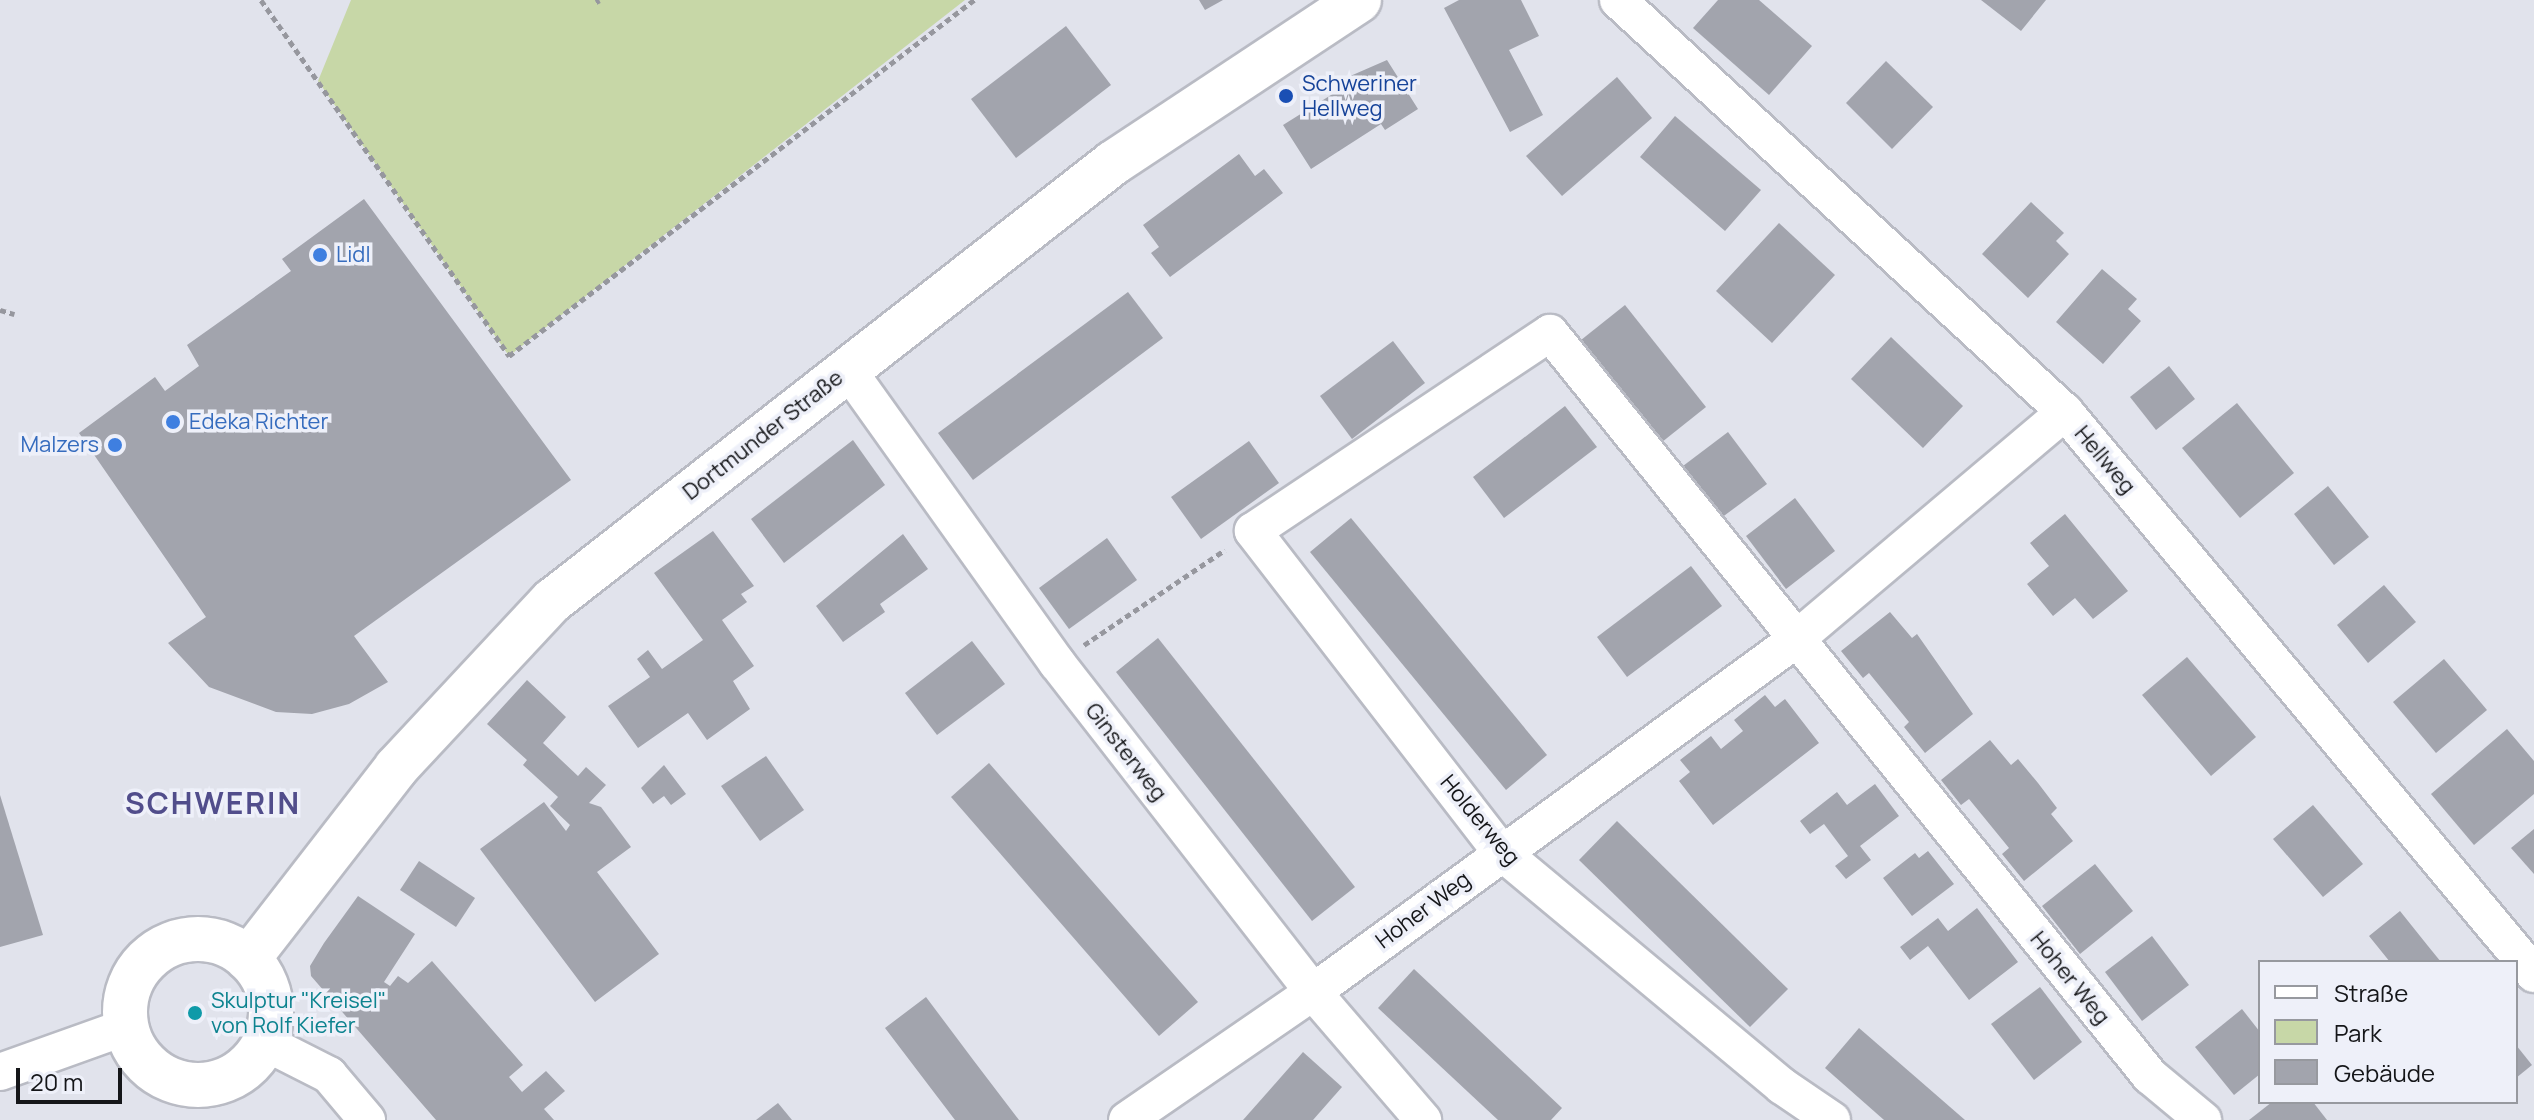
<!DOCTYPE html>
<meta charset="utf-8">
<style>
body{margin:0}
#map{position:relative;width:2534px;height:1120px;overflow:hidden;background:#e1e3ec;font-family:Manrope,sans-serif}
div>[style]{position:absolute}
.green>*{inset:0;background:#c7d7a7}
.building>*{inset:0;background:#a2a4ad}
.path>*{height:5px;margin-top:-2.5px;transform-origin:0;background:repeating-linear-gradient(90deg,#96979e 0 6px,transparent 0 10px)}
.roads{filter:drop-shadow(2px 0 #b9bbc4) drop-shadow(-2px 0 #b9bbc4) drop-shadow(0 2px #b9bbc4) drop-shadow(0 -2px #b9bbc4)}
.street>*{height:36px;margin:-18px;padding:0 18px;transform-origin:18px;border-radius:18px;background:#fff}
.secondary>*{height:44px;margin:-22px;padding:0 22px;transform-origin:22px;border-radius:22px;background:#fff}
.secondary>.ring{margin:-22px;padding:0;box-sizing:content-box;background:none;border:44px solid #fff;border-radius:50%}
.dots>*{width:22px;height:22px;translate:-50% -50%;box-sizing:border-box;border:4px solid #eef0f9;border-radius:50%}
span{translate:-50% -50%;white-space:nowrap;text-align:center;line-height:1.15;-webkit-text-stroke:7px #eef0f9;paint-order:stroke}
.transit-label{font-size:22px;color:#164399}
.left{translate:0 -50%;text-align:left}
.shop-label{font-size:22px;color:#366cbe}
.right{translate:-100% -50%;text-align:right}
.street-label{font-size:22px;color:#151619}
.culture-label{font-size:22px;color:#0d838f}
.district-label{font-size:30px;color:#514d8b;font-weight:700;letter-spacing:2px}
.legend{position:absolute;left:2258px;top:960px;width:260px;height:144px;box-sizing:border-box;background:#eef0f9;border:2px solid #97999f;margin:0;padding:10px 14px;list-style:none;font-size:24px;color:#151619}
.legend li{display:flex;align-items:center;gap:16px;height:40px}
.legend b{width:40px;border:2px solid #97999f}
.scale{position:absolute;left:16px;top:1068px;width:106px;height:36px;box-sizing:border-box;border:4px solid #151619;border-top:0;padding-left:10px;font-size:24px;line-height:28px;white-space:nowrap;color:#151619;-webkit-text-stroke:6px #eef0f9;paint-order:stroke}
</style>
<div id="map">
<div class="green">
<i style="clip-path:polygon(351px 0,965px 0,509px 356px,318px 81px)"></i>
</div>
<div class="building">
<i style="clip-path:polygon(1199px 0,1223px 0,1205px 10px)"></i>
<i style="clip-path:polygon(1459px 0,1521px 0,1539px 36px,1509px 50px,1543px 115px,1510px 132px,1444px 8px)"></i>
<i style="clip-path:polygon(1718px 0,1759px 0,1812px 46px,1769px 95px,1693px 28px)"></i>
<i style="clip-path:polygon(1981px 0,2046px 0,2021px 31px)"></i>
<i style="clip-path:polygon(1066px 26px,1111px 85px,1016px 158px,971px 99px)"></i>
<i style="clip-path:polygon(1387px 60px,1418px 109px,1385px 130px,1381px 124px,1311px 169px,1283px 125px,1347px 85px,1348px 77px)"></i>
<i style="clip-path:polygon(1886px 61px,1933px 107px,1892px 149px,1846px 103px)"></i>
<i style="clip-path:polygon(1617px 77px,1652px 118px,1562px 196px,1526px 156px)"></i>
<i style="clip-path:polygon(1675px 116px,1761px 190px,1725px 231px,1640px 157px)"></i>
<i style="clip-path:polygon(1239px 154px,1255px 176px,1264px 169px,1283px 193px,1170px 277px,1151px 253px,1159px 247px,1143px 225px)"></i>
<i style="clip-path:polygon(364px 199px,571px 480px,354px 636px,388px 682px,349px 704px,312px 714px,276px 712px,209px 687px,168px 643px,206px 617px,79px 433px,155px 377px,165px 391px,199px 366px,187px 345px,291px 271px,282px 259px)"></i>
<i style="clip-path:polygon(2031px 202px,2064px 233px,2056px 241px,2069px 254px,2028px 298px,1982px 254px)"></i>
<i style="clip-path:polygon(1779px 223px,1835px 275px,1772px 343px,1716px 291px)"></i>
<i style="clip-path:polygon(2102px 269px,2137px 299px,2128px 309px,2141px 321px,2103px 364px,2056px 322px)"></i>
<i style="clip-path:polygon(1128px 292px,1163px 338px,973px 480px,938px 433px)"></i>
<i style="clip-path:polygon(1625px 305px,1706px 407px,1657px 446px,1576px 344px)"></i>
<i style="clip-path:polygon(1891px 337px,1963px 406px,1923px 448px,1851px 379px)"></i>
<i style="clip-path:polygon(1393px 341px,1425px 383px,1352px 439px,1320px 396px)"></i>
<i style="clip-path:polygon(2169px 366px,2195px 399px,2156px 430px,2130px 397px)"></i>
<i style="clip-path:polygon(2237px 403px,2294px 473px,2240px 518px,2182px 448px)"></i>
<i style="clip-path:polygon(1565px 406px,1597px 447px,1504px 518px,1473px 477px)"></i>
<i style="clip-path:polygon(1728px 432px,1767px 484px,1717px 521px,1679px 469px)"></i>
<i style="clip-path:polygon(853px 440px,885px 485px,784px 563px,751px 519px)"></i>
<i style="clip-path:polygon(1249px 441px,1279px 483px,1201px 539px,1171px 497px)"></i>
<i style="clip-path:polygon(2328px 486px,2369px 537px,2334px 565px,2294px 514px)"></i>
<i style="clip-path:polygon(1795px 498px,1835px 551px,1786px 589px,1746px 536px)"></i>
<i style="clip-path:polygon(2065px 514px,2128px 591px,2093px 619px,2075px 598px,2053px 616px,2027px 584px,2049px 566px,2030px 543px)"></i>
<i style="clip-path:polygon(1351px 518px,1547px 755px,1506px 790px,1310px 552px)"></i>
<i style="clip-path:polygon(713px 531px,754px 586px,741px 594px,747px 602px,722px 620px,754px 666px,733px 681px,750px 709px,707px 740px,688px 713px,638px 748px,608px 706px,650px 677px,637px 659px,648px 650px,662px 669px,703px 640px,654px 573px)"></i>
<i style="clip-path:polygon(903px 534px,928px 569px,880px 604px,885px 612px,843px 642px,816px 606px)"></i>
<i style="clip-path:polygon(1107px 538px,1137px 580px,1069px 629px,1039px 588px)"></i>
<i style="clip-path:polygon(1691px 566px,1722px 606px,1627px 677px,1597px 637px)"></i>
<i style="clip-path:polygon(2384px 585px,2416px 622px,2368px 663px,2337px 625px)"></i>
<i style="clip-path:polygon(1890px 612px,1912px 638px,1917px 634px,1973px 714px,1925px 753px,1904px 727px,1909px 722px,1869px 673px,1863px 678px,1841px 651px)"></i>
<i style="clip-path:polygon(1158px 638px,1355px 887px,1312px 921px,1116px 672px)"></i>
<i style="clip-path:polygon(972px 641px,1005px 684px,937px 735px,905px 693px)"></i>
<i style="clip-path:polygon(2187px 657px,2256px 737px,2211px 776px,2142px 695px)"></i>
<i style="clip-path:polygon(2444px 659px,2487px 710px,2436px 753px,2393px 702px)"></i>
<i style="clip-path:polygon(527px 680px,566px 717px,543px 743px,578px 776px,586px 767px,606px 785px,589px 803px,601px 807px,631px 847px,597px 872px,659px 954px,595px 1002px,480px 849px,544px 802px,566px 831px,570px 825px,550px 806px,558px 797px,523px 765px,527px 760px,487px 724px)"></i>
<i style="clip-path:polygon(1765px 695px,1775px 707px,1785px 699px,1819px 743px,1713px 825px,1679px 781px,1690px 772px,1680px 760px,1711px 736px,1721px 749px,1743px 731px,1734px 720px)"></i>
<i style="clip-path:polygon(2507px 729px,2534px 761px,2534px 794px,2474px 845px,2431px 794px)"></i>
<i style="clip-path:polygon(1990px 740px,2011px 765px,2018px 759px,2038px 783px,2057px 808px,2051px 814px,2073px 841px,2024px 881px,2002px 854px,2009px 848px,1969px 799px,1961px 805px,1941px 780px)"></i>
<i style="clip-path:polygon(766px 756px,804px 810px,760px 841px,721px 786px)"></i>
<i style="clip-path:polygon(989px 763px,1198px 1002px,1159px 1036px,951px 797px)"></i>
<i style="clip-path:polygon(664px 765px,686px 794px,671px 805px,664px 796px,653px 804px,641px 788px)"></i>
<i style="clip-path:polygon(1875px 784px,1899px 816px,1860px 846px,1871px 860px,1846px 879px,1835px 866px,1848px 856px,1824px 824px,1810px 834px,1800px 821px,1837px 792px,1847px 805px)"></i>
<i style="clip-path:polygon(0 795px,43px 935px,0 947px)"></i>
<i style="clip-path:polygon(2313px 805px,2363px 864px,2323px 897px,2273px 839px)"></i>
<i style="clip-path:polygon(1617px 821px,1788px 989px,1750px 1027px,1579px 860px)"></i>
<i style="clip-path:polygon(2534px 829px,2534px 874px,2511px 848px)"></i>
<i style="clip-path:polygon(1928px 851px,1954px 884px,1912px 916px,1883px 878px,1915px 853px,1919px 858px)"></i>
<i style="clip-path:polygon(419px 861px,475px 898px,456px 927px,400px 890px)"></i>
<i style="clip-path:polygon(2095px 864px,2133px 911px,2080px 954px,2042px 906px)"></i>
<i style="clip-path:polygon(358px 896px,415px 934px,384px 982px,390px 986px,398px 976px,408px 983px,432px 961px,523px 1065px,509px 1077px,522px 1092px,546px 1071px,565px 1091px,544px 1109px,554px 1120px,436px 1120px,311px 976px,310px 966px,324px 943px)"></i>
<i style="clip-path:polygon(1977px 908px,2018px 962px,1969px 1000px,1928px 946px,1910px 960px,1900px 947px,1938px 918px,1948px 931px)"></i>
<i style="clip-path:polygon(2400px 911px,2428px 946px,2441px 962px,2390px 962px,2369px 936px)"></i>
<i style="clip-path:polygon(2152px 936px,2189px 985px,2142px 1021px,2105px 972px)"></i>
<i style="clip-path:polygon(1414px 969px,1562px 1108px,1551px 1120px,1498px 1120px,1378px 1008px)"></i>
<i style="clip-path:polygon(2040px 987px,2082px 1042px,2034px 1080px,1991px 1024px)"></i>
<i style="clip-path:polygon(926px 997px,974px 1061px,1019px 1120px,955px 1120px,885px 1028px)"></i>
<i style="clip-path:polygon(2242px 1009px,2260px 1032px,2260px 1074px,2234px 1095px,2195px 1047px)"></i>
<i style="clip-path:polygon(1859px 1028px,1919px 1080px,1965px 1120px,1884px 1120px,1825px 1068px)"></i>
<i style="clip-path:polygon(2516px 1045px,2532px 1065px,2516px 1078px)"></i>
<i style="clip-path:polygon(1303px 1052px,1342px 1087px,1313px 1120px,1243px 1120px)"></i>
<i style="clip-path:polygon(2272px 1102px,2313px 1102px,2327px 1120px,2249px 1120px)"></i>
<i style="clip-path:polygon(778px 1103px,792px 1120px,756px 1120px)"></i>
</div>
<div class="path">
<i style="left:261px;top:0;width:434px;rotate:55.1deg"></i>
<i style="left:509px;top:356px;width:586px;rotate:-37.44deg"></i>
<i style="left:596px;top:2px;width:4px;rotate:-27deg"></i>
<i style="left:0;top:310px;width:15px;rotate:16deg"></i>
<i style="left:1084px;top:645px;width:170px;rotate:-34deg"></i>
</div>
<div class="roads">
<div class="street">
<i style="left:1618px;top:0;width:608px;rotate:42.67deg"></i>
<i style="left:2065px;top:412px;width:732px;rotate:50.15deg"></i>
<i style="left:848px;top:370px;width:360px;rotate:54.5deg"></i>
<i style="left:1057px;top:663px;width:417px;rotate:52.1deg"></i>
<i style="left:1313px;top:992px;width:169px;rotate:49.3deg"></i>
<i style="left:264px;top:1042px;width:73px;rotate:26.9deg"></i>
<i style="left:329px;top:1075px;width:59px;rotate:49.8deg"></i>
<i style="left:0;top:1072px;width:134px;rotate:-19.7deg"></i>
<i style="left:1127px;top:1120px;width:226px;rotate:-34.5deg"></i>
<i style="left:1313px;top:992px;width:595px;rotate:-36.12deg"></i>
<i style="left:1794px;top:641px;width:355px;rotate:-40.2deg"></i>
<i style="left:1832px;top:1120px;width:60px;rotate:-145.8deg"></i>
<i style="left:1782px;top:1086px;width:366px;rotate:-140.2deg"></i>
<i style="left:1501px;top:852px;width:406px;rotate:-127.7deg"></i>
<i style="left:1253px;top:531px;width:357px;rotate:-33.7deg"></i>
<i style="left:1550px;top:333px;width:955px;rotate:51.08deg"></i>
<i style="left:2150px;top:1076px;width:69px;rotate:39.7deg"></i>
</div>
<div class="secondary">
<i class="ring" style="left:125px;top:939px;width:102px;height:102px"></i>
<i style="left:248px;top:959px;width:242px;rotate:-52.2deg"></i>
<i style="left:396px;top:768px;width:229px;rotate:-47deg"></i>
<i style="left:552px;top:601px;width:712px;rotate:-37.98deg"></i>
<i style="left:1113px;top:163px;width:295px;rotate:-33.5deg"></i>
</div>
</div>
<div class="dots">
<i style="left:1286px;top:96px;background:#1a4fb4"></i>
<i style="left:320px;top:255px;background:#3f7fe0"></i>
<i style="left:173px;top:422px;background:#3f7fe0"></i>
<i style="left:115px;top:445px;background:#3f7fe0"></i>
<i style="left:195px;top:1013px;background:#0f9aa8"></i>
</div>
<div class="transit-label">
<span class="left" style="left:1302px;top:96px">Schweriner<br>Hellweg</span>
</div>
<div class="shop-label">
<span class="left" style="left:336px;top:255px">Lidl</span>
<span class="left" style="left:189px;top:422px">Edeka Richter</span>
<span class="right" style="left:99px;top:445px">Malzers</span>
</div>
<div class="street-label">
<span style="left:763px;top:435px;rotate:-38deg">Dortmunder Straße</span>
<span style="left:2105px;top:460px;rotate:50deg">Hellweg</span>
<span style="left:1126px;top:752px;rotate:52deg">Ginsterweg</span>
<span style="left:1480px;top:820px;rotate:50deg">Holderweg</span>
<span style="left:1423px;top:910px;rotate:-37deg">Hoher Weg</span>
<span style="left:2070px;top:978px;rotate:51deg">Hoher Weg</span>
</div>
<div class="culture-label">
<span class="left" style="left:211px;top:1013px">Skulptur "Kreisel"<br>von Rolf Kiefer</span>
</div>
<div class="district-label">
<span style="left:213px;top:803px">SCHWERIN</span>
</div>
<ul class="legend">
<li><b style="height:10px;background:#fff"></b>Straße</li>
<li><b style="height:22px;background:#c7d7a7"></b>Park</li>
<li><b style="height:22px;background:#a2a4ad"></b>Gebäude</li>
</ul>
<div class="scale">20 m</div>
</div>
